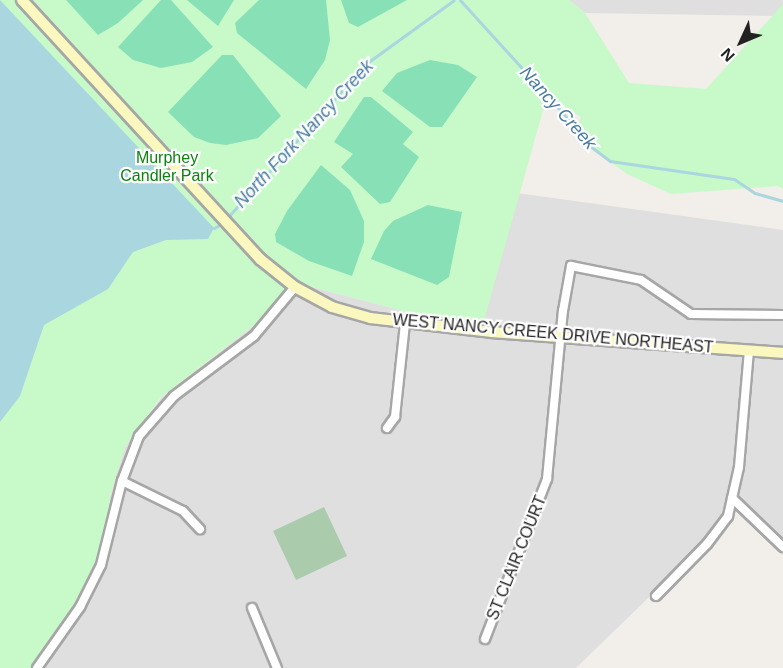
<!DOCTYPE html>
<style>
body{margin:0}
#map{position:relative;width:783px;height:668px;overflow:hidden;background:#f2eee9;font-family:Arial,sans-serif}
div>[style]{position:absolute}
.residential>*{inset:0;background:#e0dfdf}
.cemetery>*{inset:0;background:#aacbac}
.park>*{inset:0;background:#c7fac8}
.pitch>*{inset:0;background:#88e0b7}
.water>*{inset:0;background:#aad6df}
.stream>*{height:3px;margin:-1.5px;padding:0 1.5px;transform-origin:1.5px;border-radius:1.5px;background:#aad6df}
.roads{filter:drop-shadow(2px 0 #a6a6a6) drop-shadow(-2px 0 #a6a6a6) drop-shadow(0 2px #a6a6a6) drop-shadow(0 -2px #a6a6a6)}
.street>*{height:8px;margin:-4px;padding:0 4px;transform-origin:4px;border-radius:4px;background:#fff}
.secondary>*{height:10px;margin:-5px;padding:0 5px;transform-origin:5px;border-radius:5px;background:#faf8be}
span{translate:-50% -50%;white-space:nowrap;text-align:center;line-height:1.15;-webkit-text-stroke:4.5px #fff;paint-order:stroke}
.park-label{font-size:16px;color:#0c830e}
.street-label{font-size:16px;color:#222}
.water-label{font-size:18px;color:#477ba2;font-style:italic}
.north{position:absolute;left:711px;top:12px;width:60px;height:60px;-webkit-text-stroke:4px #fff;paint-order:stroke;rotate:226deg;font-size:16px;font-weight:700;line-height:24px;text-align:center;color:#222}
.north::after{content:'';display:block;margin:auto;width:21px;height:27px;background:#222;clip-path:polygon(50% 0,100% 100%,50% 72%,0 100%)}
</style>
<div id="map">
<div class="residential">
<i style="clip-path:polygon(569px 0,783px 0,783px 16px,585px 13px)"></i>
<i style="clip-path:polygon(517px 193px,783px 230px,783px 545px,729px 492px,714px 534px,576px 668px,32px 668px,66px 629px,105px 556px,110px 496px,125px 447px,161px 398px,271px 312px,289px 281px,430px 318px,483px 323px)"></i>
</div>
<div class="cemetery">
<i style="clip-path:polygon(324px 507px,347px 556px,296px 580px,273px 531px)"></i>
</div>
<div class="park">
<i style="clip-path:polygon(0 0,569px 0,585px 13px,629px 83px,706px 89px,783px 4px,783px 189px,778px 186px,671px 194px,627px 174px,584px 143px,575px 130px,581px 117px,547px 96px,483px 324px,430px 318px,289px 281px,271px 312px,160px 398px,125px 447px,110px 496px,105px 556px,66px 629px,32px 668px,0 668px)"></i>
</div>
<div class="pitch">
<i style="clip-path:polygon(66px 0,143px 0,118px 23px,98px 35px)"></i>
<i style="clip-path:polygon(161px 0,171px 0,213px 47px,192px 62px,161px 68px,133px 60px,118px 47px)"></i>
<i style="clip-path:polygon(187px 0,234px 0,218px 26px)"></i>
<i style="clip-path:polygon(259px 0,326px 0,330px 40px,325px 60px,306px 89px,237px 33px,235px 23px)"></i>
<i style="clip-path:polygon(341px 0,407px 0,358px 27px,349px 23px)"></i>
<i style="clip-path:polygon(222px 55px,233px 55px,281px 116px,258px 138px,226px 145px,210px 143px,194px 137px,168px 112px)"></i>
<i style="clip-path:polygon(430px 60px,458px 65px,477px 77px,442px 127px,430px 127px,382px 91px,397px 73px)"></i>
<i style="clip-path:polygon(364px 97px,371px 97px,413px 132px,403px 144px,419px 157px,390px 202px,380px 204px,341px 167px,353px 154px,334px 142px)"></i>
<i style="clip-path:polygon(321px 165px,350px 190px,364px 221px,364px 242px,352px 276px,309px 261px,276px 242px,275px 234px,287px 211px)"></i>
<i style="clip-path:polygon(428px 205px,462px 212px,449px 277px,437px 285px,371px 259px,384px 231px,393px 221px)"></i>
</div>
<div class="water">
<i style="clip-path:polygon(0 0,214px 228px,208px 239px,166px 240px,133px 252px,108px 289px,44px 325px,20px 396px,0 422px)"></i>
</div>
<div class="stream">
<i style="left:460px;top:0;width:153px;rotate:47.7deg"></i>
<i style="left:563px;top:113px;width:38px;rotate:53deg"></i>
<i style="left:586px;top:143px;width:30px;rotate:37deg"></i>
<i style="left:610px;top:161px;width:125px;rotate:8.3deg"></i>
<i style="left:734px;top:179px;width:25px;rotate:34deg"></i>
<i style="left:755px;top:193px;width:29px;rotate:16deg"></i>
<i style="left:227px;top:218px;width:209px;rotate:-47.9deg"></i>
<i style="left:367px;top:63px;width:107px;rotate:-35.9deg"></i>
<i style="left:214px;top:228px;width:10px;rotate:-29deg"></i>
</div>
<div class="roads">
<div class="street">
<i style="left:387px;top:428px;width:14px;rotate:-54deg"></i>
<i style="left:395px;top:417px;width:95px;rotate:-83.9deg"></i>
<i style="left:122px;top:481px;width:68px;rotate:26.2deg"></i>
<i style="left:183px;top:511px;width:25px;rotate:47deg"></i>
<i style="left:732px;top:498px;width:71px;rotate:43.9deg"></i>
<i style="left:656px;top:596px;width:73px;rotate:-45.6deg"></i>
<i style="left:707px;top:544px;width:35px;rotate:-53deg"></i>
<i style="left:728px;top:516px;width:50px;rotate:-77.3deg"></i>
<i style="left:739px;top:467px;width:117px;rotate:-85.1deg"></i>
<i style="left:252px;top:608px;width:65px;rotate:67.4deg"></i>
<i style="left:485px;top:639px;width:172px;rotate:-68.8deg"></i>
<i style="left:547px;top:479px;width:169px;rotate:-84.6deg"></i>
<i style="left:563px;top:311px;width:46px;rotate:-79.9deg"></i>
<i style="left:571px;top:266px;width:71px;rotate:11.3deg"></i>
<i style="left:641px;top:280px;width:60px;rotate:34.2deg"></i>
<i style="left:691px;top:314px;width:92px;rotate:0.6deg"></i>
<i style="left:37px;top:668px;width:75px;rotate:-54.8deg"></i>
<i style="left:80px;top:607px;width:47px;rotate:-63.4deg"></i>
<i style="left:101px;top:565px;width:87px;rotate:-76deg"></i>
<i style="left:122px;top:481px;width:48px;rotate:-69.3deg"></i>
<i style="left:139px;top:436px;width:53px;rotate:-48.8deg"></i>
<i style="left:174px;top:396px;width:100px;rotate:-36.9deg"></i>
<i style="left:254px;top:336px;width:64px;rotate:-50.1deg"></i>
</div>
<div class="secondary">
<i style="left:22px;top:0;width:352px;rotate:47.4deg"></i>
<i style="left:260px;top:259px;width:45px;rotate:38.7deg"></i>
<i style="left:295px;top:287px;width:42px;rotate:28.4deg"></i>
<i style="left:332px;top:307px;width:40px;rotate:16deg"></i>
<i style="left:370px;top:318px;width:123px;rotate:6.5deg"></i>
<i style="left:492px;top:332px;width:292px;rotate:4.1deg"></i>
</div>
</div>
<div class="park-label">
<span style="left:167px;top:167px">Murphey<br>Candler Park</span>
</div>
<div class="street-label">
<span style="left:553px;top:334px;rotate:5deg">WEST NANCY CREEK DRIVE NORTHEAST</span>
<span style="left:517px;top:558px;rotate:-68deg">ST CLAIR COURT</span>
</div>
<div class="water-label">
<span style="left:558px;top:108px;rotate:48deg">Nancy Creek</span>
<span style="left:304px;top:134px;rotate:-47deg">North Fork Nancy Creek</span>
</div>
<div class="north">N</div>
</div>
